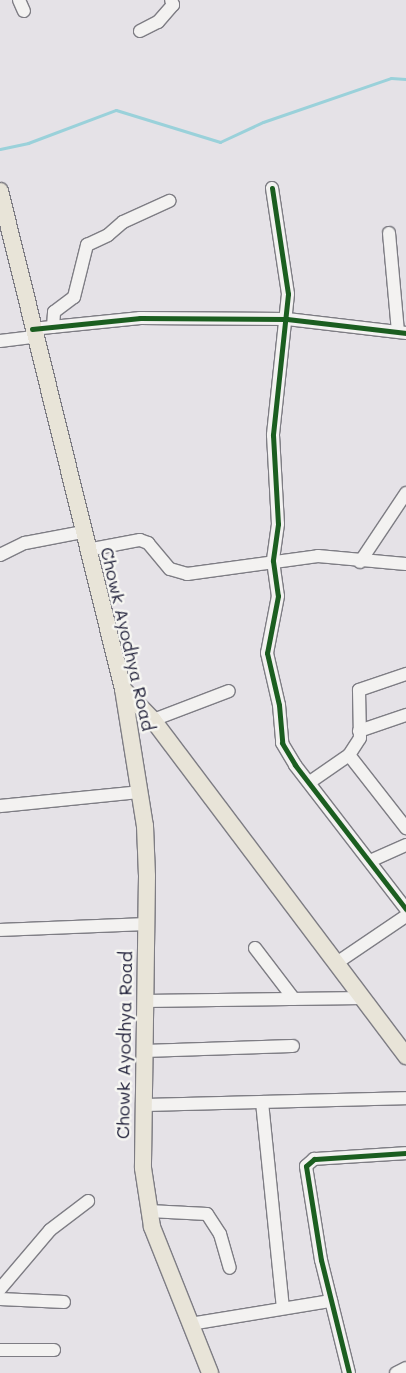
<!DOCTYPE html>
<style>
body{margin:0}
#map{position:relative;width:406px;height:1373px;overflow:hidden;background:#e5e2e7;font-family:Mali,sans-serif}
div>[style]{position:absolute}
.stream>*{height:3px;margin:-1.5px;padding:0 1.5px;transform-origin:1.5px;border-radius:1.5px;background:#9ad1da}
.roads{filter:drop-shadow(1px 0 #7e7d84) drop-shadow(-1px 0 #7e7d84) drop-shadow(0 1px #7e7d84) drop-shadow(0 -1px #7e7d84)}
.minor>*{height:12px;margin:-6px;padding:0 6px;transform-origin:6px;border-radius:6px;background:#f3f2f1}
.major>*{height:16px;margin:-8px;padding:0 8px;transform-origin:8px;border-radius:8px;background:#e8e4d8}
.cycleway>*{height:5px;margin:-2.5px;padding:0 2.5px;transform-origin:2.5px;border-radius:2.5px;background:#1b5e20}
span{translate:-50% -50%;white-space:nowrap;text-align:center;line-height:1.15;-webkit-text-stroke:5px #f6f6f2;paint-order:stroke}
.street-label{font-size:18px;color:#22223b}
</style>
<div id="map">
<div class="stream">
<i style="left:0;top:149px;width:29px;rotate:-12deg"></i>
<i style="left:28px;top:143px;width:94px;rotate:-20.6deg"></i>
<i style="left:116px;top:110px;width:109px;rotate:17.1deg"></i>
<i style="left:220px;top:142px;width:47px;rotate:-24.9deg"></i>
<i style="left:263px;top:122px;width:135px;rotate:-19deg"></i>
<i style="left:391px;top:78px;width:15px;rotate:4deg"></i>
</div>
<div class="roads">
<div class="minor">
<i style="left:19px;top:0;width:12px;rotate:66deg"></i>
<i style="left:140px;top:31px;width:20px;rotate:-27deg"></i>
<i style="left:158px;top:22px;width:23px;rotate:-49deg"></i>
<i style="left:173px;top:5px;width:5px;rotate:-112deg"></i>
<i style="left:272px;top:188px;width:107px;rotate:81.4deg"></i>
<i style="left:288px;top:294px;width:142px;rotate:96.1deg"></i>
<i style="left:273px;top:435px;width:89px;rotate:86.8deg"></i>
<i style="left:278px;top:524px;width:37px;rotate:98deg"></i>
<i style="left:273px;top:561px;width:35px;rotate:82deg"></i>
<i style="left:278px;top:596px;width:58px;rotate:100.9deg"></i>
<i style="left:267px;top:653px;width:53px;rotate:77deg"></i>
<i style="left:279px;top:705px;width:38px;rotate:85deg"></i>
<i style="left:282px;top:743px;width:26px;rotate:59deg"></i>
<i style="left:295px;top:765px;width:182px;rotate:52.4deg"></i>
<i style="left:389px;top:233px;width:98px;rotate:84.8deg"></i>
<i style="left:53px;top:327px;width:15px;rotate:-86deg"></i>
<i style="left:54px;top:312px;width:25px;rotate:-37deg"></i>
<i style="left:74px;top:297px;width:54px;rotate:-76deg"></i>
<i style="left:87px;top:245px;width:23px;rotate:-25deg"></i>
<i style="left:108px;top:235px;width:20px;rotate:-41deg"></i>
<i style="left:123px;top:222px;width:51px;rotate:-24.5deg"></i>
<i style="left:32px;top:329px;width:109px;rotate:-5.8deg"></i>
<i style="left:140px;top:318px;width:147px;rotate:0.4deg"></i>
<i style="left:287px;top:319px;width:120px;rotate:6.7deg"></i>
<i style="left:0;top:341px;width:34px;rotate:-7deg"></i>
<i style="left:87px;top:550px;width:54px;rotate:-10.7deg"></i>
<i style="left:140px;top:540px;width:9px;rotate:21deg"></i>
<i style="left:148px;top:543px;width:34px;rotate:50deg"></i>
<i style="left:170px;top:569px;width:18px;rotate:16deg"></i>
<i style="left:187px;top:574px;width:132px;rotate:-7.8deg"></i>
<i style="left:318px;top:556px;width:88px;rotate:5.2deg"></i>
<i style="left:0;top:555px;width:28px;rotate:-26deg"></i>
<i style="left:25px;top:543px;width:58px;rotate:-10.9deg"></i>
<i style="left:360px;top:562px;width:83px;rotate:-56.3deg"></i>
<i style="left:153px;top:720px;width:81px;rotate:-20.9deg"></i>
<i style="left:359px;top:731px;width:50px;rotate:-18.8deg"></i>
<i style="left:349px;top:755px;width:93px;rotate:52deg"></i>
<i style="left:310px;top:782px;width:47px;rotate:-34.7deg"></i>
<i style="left:349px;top:755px;width:20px;rotate:-57deg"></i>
<i style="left:360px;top:738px;width:48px;rotate:-91.2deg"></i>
<i style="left:359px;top:690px;width:50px;rotate:-18.8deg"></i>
<i style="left:0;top:806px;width:141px;rotate:-5.7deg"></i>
<i style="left:370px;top:861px;width:39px;rotate:-24deg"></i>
<i style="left:0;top:930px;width:147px;rotate:-2.3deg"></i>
<i style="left:255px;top:948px;width:64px;rotate:52.6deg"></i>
<i style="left:338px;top:962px;width:82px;rotate:-34.1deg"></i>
<i style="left:144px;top:1001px;width:219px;rotate:-0.8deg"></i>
<i style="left:143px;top:1051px;width:150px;rotate:-1.9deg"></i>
<i style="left:262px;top:1102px;width:206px;rotate:84.2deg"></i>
<i style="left:142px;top:1105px;width:264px;rotate:-1.5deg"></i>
<i style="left:149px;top:1211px;width:58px;rotate:3deg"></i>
<i style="left:207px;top:1214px;width:24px;rotate:57deg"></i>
<i style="left:220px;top:1234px;width:35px;rotate:74deg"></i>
<i style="left:0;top:1289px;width:77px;rotate:-49.7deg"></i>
<i style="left:50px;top:1230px;width:48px;rotate:-37.3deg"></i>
<i style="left:0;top:1299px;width:64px;rotate:2.7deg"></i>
<i style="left:190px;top:1324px;width:143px;rotate:-9.3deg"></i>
<i style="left:0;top:1350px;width:54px"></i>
<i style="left:349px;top:1373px;width:116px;rotate:-103.9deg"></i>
<i style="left:321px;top:1260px;width:95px;rotate:-99.1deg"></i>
<i style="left:306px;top:1166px;width:11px;rotate:-41deg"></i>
<i style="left:314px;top:1159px;width:92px;rotate:-3.7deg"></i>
<i style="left:396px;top:1373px;width:11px;rotate:-27deg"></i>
</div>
<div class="major">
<i style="left:0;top:191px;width:513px;rotate:76.13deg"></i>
<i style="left:123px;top:689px;width:139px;rotate:80.9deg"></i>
<i style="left:145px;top:826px;width:50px;rotate:87.7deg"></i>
<i style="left:147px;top:876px;width:292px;rotate:90.8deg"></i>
<i style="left:143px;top:1168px;width:60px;rotate:81.3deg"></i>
<i style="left:152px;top:1227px;width:157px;rotate:68.3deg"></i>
<i style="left:123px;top:689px;width:43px;rotate:45.9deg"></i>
<i style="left:153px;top:720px;width:421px;rotate:53deg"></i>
</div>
</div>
<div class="cycleway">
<i style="left:272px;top:188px;width:107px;rotate:81.4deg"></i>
<i style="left:288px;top:294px;width:142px;rotate:96.1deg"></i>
<i style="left:273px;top:435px;width:89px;rotate:86.8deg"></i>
<i style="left:278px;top:524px;width:37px;rotate:98deg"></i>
<i style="left:273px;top:561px;width:35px;rotate:82deg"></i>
<i style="left:278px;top:596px;width:58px;rotate:100.9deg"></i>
<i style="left:267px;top:653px;width:53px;rotate:77deg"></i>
<i style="left:279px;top:705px;width:38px;rotate:85deg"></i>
<i style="left:282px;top:743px;width:26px;rotate:59deg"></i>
<i style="left:295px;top:765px;width:182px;rotate:52.4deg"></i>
<i style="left:32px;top:329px;width:109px;rotate:-5.8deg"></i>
<i style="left:140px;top:318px;width:147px;rotate:0.4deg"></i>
<i style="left:287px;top:319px;width:120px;rotate:6.7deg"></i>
<i style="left:349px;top:1373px;width:116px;rotate:-103.9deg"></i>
<i style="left:321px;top:1260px;width:95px;rotate:-99.1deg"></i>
<i style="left:306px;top:1166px;width:11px;rotate:-41deg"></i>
<i style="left:314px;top:1159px;width:92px;rotate:-3.7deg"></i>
</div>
<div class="street-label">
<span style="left:128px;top:639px;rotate:77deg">Chowk Ayodhya Road</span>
<span style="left:124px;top:1045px;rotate:-89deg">Chowk Ayodhya Road</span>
</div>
</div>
